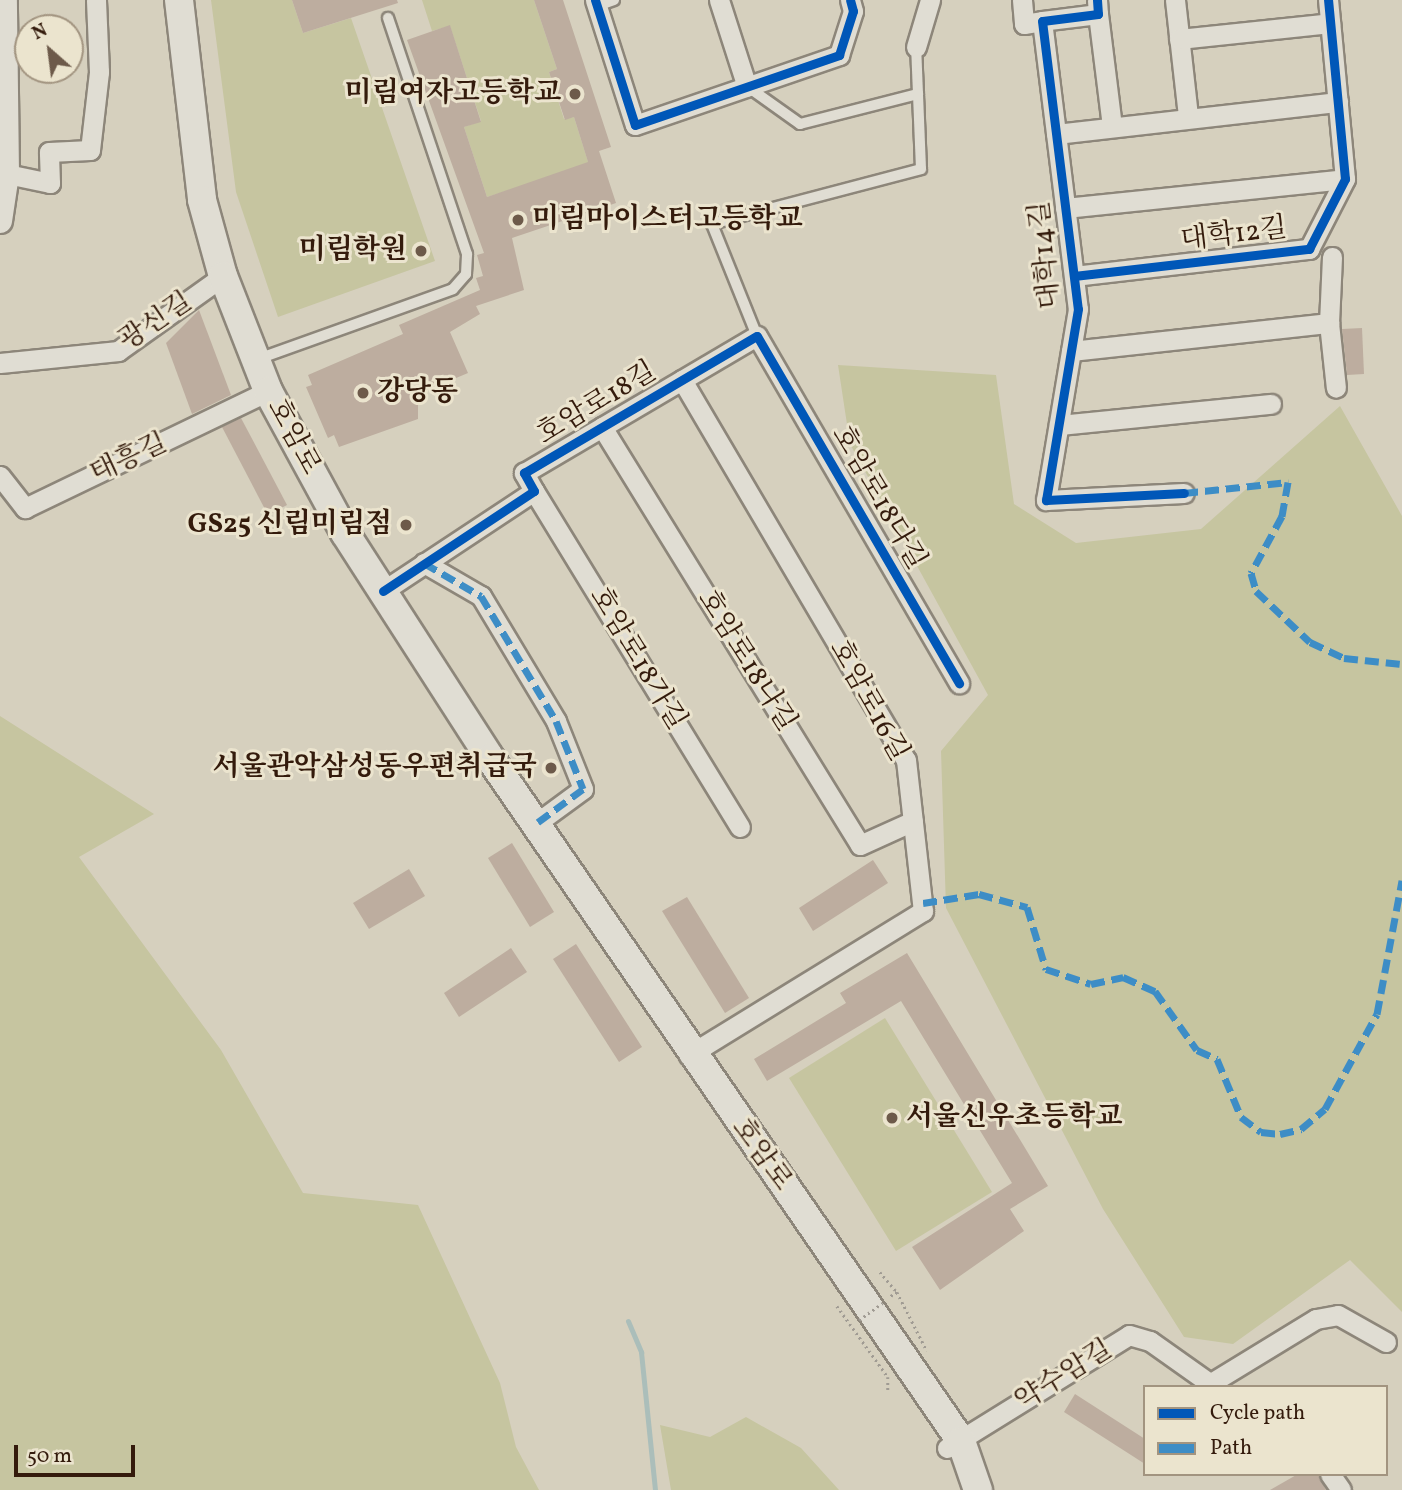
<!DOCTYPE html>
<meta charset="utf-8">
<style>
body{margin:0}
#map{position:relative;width:1402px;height:1490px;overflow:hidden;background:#d6d0be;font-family:Vollkorn,"Noto Serif KR",serif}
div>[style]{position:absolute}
.green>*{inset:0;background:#c6c5a0}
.stream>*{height:5px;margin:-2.5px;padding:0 2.5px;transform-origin:2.5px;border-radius:2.5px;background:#abbeba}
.building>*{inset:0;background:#bdad9f}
.path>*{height:2.5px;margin-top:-1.25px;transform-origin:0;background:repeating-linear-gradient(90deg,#a09b93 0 2px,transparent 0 5.5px)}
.roads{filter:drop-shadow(2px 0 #8d867a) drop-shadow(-2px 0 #8d867a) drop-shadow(0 2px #8d867a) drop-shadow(0 -2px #8d867a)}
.service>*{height:10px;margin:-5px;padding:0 5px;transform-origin:5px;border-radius:5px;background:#e0ddd3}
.minor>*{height:19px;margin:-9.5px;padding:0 9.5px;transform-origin:9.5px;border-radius:9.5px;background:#e0ddd3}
.tertiary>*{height:24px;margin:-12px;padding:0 12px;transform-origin:12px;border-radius:12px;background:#e0ddd3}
.secondary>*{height:28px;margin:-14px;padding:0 14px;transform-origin:14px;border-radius:14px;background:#e0ddd3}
.path-bridge>*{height:2.5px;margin-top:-1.25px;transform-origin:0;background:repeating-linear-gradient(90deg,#a09b93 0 2px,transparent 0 5.5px)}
.quiet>*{height:7px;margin-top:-3.5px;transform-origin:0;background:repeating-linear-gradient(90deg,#3d8dc6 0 14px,transparent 0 21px)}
.cycleway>*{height:9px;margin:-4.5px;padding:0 4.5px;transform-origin:4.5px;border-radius:4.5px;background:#0057b8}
.dots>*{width:19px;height:19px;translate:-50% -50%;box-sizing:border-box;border:4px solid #ebe4ce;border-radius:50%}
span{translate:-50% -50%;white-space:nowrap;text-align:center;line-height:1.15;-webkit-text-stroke:6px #ebe4ce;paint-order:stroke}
.poi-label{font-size:28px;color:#341b0c;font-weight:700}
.right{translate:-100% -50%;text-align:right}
.left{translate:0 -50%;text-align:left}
.street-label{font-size:28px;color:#341b0c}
.legend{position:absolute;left:1143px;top:1385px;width:245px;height:91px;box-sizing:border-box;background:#ebe4ce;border:2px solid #a29480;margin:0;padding:9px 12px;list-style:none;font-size:21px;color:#341b0c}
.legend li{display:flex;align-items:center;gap:14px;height:35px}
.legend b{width:35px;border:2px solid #a29480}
.north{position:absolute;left:14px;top:14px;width:70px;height:70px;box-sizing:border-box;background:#ebe4ce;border:2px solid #a29480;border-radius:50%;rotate:332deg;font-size:19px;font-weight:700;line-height:28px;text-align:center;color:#341b0c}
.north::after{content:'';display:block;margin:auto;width:24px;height:32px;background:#6d5a4a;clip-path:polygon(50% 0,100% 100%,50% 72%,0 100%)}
.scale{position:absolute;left:14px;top:1445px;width:121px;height:32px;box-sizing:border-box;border:4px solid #341b0c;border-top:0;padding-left:9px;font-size:21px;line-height:24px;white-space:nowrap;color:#341b0c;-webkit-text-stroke:5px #ebe4ce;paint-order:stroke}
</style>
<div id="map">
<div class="green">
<i style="clip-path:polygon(211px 0,292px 0,303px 33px,351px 18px,435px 261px,278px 317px,236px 192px)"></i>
<i style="clip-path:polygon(422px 0,534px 0,557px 69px,549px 72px,564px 119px,574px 117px,589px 165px,487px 197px,464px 127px,481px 121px,450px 26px,432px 31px)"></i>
<i style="clip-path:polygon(838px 365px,996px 375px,1014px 504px,1076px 543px,1201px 529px,1340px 406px,1402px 516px,1402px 1312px,1350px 1260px,1233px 1344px,1184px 1337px,1103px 1209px,946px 908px,941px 751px,988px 695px,850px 444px)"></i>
<i style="clip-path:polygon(0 716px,154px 814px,79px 857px,221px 1050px,303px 1193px,418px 1205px,500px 1383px,516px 1447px,539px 1490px,0 1490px)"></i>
<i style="clip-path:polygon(885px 1018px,992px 1192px,896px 1251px,789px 1078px)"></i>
<i style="clip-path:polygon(746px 1417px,801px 1448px,839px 1490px,671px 1490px,660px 1425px,710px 1437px)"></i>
</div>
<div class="stream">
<i style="left:628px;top:1321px;width:34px;rotate:67deg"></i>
<i style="left:641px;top:1352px;width:139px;rotate:84.2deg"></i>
</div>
<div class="building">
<i style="clip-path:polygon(292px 0,397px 0,398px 3px,303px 33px)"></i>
<i style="clip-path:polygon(534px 0,563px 0,611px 147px,599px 151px,616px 203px,512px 238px,524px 290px,476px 306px,480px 314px,450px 332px,468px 373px,418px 394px,418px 419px,339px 447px,334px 435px,328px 438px,306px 387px,312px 385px,308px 375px,403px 334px,399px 325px,480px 290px,476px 278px,483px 276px,477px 255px,484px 253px,407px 40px,450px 25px,481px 122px,464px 127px,487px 197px,588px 162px,574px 117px,565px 120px,549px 72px,557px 69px)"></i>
<i style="clip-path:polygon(199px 310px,231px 395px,192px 414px,166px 343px)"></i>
<i style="clip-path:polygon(1362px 328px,1364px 374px,1347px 375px,1342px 329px)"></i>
<i style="clip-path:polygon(241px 418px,287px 505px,268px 515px,222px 427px)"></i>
<i style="clip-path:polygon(512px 843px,554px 912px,530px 927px,488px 858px)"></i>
<i style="clip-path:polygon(873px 860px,888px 883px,813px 931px,799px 908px)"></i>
<i style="clip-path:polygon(409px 869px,425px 896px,369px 929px,353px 903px)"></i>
<i style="clip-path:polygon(687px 897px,749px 998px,725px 1013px,662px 911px)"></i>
<i style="clip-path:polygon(576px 944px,642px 1047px,619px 1062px,553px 959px)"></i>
<i style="clip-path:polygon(511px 948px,527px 972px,459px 1017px,444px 993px)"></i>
<i style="clip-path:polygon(907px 953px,1048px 1186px,1010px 1209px,1024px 1231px,940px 1290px,912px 1247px,1012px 1183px,901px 1001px,767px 1081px,754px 1059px,846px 1003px,840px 993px)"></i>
<i style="clip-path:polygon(1075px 1394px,1145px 1439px,1145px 1464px,1064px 1412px)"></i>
<i style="clip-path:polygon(1298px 1474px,1318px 1474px,1326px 1490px,1270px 1490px)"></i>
</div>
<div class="path">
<i style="left:880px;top:1272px;width:26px;rotate:50deg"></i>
<i style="left:897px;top:1292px;width:10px;rotate:143deg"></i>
<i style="left:897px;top:1292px;width:66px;rotate:63deg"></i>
<i style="left:837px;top:1306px;width:87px;rotate:54.3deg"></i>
<i style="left:888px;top:1377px;width:14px;rotate:90deg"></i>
</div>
<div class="roads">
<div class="service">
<i style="left:597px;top:6px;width:18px;rotate:-19deg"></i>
<i style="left:748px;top:87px;width:64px;rotate:35.4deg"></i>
<i style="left:800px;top:124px;width:122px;rotate:-14.3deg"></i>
<i style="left:757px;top:336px;width:121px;rotate:-111.9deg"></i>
<i style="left:712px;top:224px;width:216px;rotate:-14.7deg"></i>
<i style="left:921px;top:169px;width:122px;rotate:-92.3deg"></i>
<i style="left:258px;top:359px;width:207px;rotate:-19.7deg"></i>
<i style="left:453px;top:289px;width:20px;rotate:-49deg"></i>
<i style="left:466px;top:274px;width:20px;rotate:-87deg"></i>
<i style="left:467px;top:254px;width:249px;rotate:-108.5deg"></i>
</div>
<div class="minor">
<i style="left:595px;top:0;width:131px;rotate:72.3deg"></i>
<i style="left:635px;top:125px;width:216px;rotate:-18.9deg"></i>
<i style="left:839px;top:55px;width:46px;rotate:-72.3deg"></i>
<i style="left:853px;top:11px;width:11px;rotate:-105deg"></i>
<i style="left:719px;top:0;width:91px;rotate:72.2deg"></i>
<i style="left:1022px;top:0;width:24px;rotate:85deg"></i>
<i style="left:1024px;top:24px;width:18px;rotate:-9deg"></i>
<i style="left:1097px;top:0;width:14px;rotate:86deg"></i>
<i style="left:1098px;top:14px;width:56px;rotate:172.9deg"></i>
<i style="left:1042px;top:21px;width:290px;rotate:82.9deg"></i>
<i style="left:1078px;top:309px;width:194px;rotate:99.5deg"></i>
<i style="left:1046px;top:500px;width:138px;rotate:-2.9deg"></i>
<i style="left:1175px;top:0;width:117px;rotate:83.6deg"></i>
<i style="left:1098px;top:14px;width:113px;rotate:82.9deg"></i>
<i style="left:1179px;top:39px;width:152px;rotate:-6deg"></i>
<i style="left:916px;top:47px;width:49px;rotate:-73.4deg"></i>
<i style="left:1056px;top:134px;width:284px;rotate:-6.5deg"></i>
<i style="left:7px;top:174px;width:44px;rotate:11.8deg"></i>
<i style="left:50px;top:183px;width:31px;rotate:-92deg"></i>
<i style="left:49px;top:152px;width:41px;rotate:-2.8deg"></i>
<i style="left:90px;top:150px;width:79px;rotate:-83.4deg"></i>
<i style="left:99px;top:72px;width:72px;rotate:-92.4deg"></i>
<i style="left:1065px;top:208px;width:281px;rotate:-5.9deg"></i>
<i style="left:1332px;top:257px;width:66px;rotate:92.6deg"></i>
<i style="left:1329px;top:323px;width:65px;rotate:83.9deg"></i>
<i style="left:1074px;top:276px;width:237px;rotate:-6.6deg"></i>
<i style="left:1309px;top:249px;width:79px;rotate:-62.8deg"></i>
<i style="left:1345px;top:179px;width:180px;rotate:-95.4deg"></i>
<i style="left:1071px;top:351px;width:260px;rotate:-6.2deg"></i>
<i style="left:0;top:363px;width:119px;rotate:-5.8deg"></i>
<i style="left:118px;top:351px;width:129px;rotate:-35.5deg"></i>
<i style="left:682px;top:380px;width:441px;rotate:59.5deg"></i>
<i style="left:906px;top:760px;width:152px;rotate:83.6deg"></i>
<i style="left:923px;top:911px;width:275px;rotate:148.4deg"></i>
<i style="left:1059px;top:425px;width:213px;rotate:-5.7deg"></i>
<i style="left:602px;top:427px;width:491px;rotate:58.3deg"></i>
<i style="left:860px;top:845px;width:58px;rotate:-24.4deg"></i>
<i style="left:0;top:476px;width:41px;rotate:52deg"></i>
<i style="left:25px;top:508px;width:270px;rotate:-25.7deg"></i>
<i style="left:534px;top:491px;width:394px;rotate:58.5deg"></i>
<i style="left:424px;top:563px;width:66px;rotate:30.1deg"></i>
<i style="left:481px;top:596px;width:146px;rotate:59deg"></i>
<i style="left:556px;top:721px;width:73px;rotate:68.3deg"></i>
<i style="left:583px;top:789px;width:56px;rotate:143.7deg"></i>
<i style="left:383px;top:591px;width:181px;rotate:-33.5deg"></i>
<i style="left:534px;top:491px;width:21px;rotate:-119deg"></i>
<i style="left:524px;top:473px;width:270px;rotate:-30.5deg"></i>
<i style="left:757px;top:336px;width:402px;rotate:59.8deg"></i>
<i style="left:1211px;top:1383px;width:123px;rotate:-31.4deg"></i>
<i style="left:1316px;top:1319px;width:22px;rotate:-10deg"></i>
<i style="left:1338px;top:1315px;width:55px;rotate:29.4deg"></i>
<i style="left:947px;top:1448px;width:214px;rotate:-31.8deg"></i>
<i style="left:1129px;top:1335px;width:22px;rotate:16deg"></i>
<i style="left:1150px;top:1341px;width:80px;rotate:35.3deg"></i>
<i style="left:1330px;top:1474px;width:19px;rotate:55deg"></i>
</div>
<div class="tertiary">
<i style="left:0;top:221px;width:48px;rotate:-81.5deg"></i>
<i style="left:7px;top:174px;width:174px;rotate:-90.7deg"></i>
</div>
<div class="secondary">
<i style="left:179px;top:0;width:201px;rotate:83.4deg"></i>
<i style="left:202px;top:200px;width:79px;rotate:74.6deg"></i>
<i style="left:223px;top:276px;width:123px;rotate:68.6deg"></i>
<i style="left:268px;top:391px;width:162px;rotate:61.5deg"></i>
<i style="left:345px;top:533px;width:268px;rotate:57.2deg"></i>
<i style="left:490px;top:758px;width:830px;rotate:55.41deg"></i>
<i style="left:961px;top:1441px;width:52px;rotate:70.9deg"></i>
</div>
</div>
<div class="path-bridge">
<i style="left:859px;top:1320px;width:29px;rotate:-36deg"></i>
</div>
<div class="quiet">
<i style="left:1184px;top:493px;width:105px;rotate:-6deg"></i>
<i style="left:1288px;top:482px;width:35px;rotate:100deg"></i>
<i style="left:1282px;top:516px;width:65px;rotate:118.5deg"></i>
<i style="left:1251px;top:573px;width:19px;rotate:74deg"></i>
<i style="left:1256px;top:591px;width:74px;rotate:43.4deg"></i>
<i style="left:1310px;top:642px;width:38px;rotate:25deg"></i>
<i style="left:1344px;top:658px;width:58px;rotate:5.9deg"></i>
<i style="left:424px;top:563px;width:66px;rotate:30.1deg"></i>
<i style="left:481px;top:596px;width:146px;rotate:59deg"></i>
<i style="left:556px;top:721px;width:73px;rotate:68.3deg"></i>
<i style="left:583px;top:789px;width:56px;rotate:143.7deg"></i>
<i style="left:923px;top:903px;width:57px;rotate:-9.1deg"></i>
<i style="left:979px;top:894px;width:50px;rotate:15.2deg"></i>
<i style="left:1027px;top:907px;width:65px;rotate:73deg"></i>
<i style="left:1046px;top:969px;width:47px;rotate:18.4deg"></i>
<i style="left:1091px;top:984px;width:33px;rotate:-12deg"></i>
<i style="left:1123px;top:977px;width:35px;rotate:24deg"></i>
<i style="left:1155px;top:991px;width:72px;rotate:54.6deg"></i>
<i style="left:1197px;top:1050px;width:22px;rotate:24deg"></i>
<i style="left:1217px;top:1059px;width:63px;rotate:67.5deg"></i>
<i style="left:1241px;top:1117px;width:25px;rotate:37deg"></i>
<i style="left:1261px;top:1132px;width:19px;rotate:6deg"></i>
<i style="left:1280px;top:1134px;width:22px;rotate:-13deg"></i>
<i style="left:1301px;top:1129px;width:31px;rotate:-40deg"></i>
<i style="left:1325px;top:1109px;width:108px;rotate:-61.3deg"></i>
<i style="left:1377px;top:1014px;width:136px;rotate:-79.4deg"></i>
</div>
<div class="cycleway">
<i style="left:595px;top:0;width:131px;rotate:72.3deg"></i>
<i style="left:635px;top:125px;width:216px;rotate:-18.9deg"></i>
<i style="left:839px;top:55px;width:46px;rotate:-72.3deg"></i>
<i style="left:853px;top:11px;width:11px;rotate:-105deg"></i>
<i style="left:1097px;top:0;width:14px;rotate:86deg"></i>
<i style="left:1098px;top:14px;width:56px;rotate:172.9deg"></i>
<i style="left:1042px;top:21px;width:290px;rotate:82.9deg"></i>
<i style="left:1078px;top:309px;width:194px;rotate:99.5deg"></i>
<i style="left:1046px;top:500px;width:138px;rotate:-2.9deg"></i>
<i style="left:1074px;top:276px;width:237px;rotate:-6.6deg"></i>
<i style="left:1309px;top:249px;width:79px;rotate:-62.8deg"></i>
<i style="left:1345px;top:179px;width:180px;rotate:-95.4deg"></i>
<i style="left:383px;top:591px;width:181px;rotate:-33.5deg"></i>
<i style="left:534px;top:491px;width:21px;rotate:-119deg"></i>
<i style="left:524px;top:473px;width:270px;rotate:-30.5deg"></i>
<i style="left:757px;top:336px;width:402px;rotate:59.8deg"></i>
</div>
<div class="dots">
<i style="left:575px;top:94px;background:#6d5a4a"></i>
<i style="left:518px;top:220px;background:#6d5a4a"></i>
<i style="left:421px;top:251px;background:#6d5a4a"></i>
<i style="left:363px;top:393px;background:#6d5a4a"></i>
<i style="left:406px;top:525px;background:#6d5a4a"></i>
<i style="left:551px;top:768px;background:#6d5a4a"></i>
<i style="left:892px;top:1118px;background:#6d5a4a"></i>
</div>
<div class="poi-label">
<span class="right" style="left:561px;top:94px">미림여자고등학교</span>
<span class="left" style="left:532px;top:220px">미림마이스터고등학교</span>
<span class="right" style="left:407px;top:251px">미림학원</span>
<span class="left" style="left:377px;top:393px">강당동</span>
<span class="right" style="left:392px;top:525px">GS25 신림미림점</span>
<span class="right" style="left:537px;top:768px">서울관악삼성동우편취급국</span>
<span class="left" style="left:906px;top:1118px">서울신우초등학교</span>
</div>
<div class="street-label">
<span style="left:1234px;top:235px;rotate:-7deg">대학12길</span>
<span style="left:1046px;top:255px;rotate:-96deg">대학14길</span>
<span style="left:156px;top:322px;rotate:-34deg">광신길</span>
<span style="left:597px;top:404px;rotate:-31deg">호암로18길</span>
<span style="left:293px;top:437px;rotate:62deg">호암로</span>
<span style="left:129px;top:459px;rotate:-25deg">태흥길</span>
<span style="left:878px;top:498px;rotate:60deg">호암로18다길</span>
<span style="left:637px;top:659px;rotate:59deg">호암로18가길</span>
<span style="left:746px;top:661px;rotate:58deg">호암로18나길</span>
<span style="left:868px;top:701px;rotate:61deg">호암로16길</span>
<span style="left:761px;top:1155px;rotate:54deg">호암로</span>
<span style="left:1064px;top:1376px;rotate:-32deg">약수암길</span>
</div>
<ul class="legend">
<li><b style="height:9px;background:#0057b8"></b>Cycle path</li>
<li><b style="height:9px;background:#3d8dc6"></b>Path</li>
</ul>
<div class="north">N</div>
<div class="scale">50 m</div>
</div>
